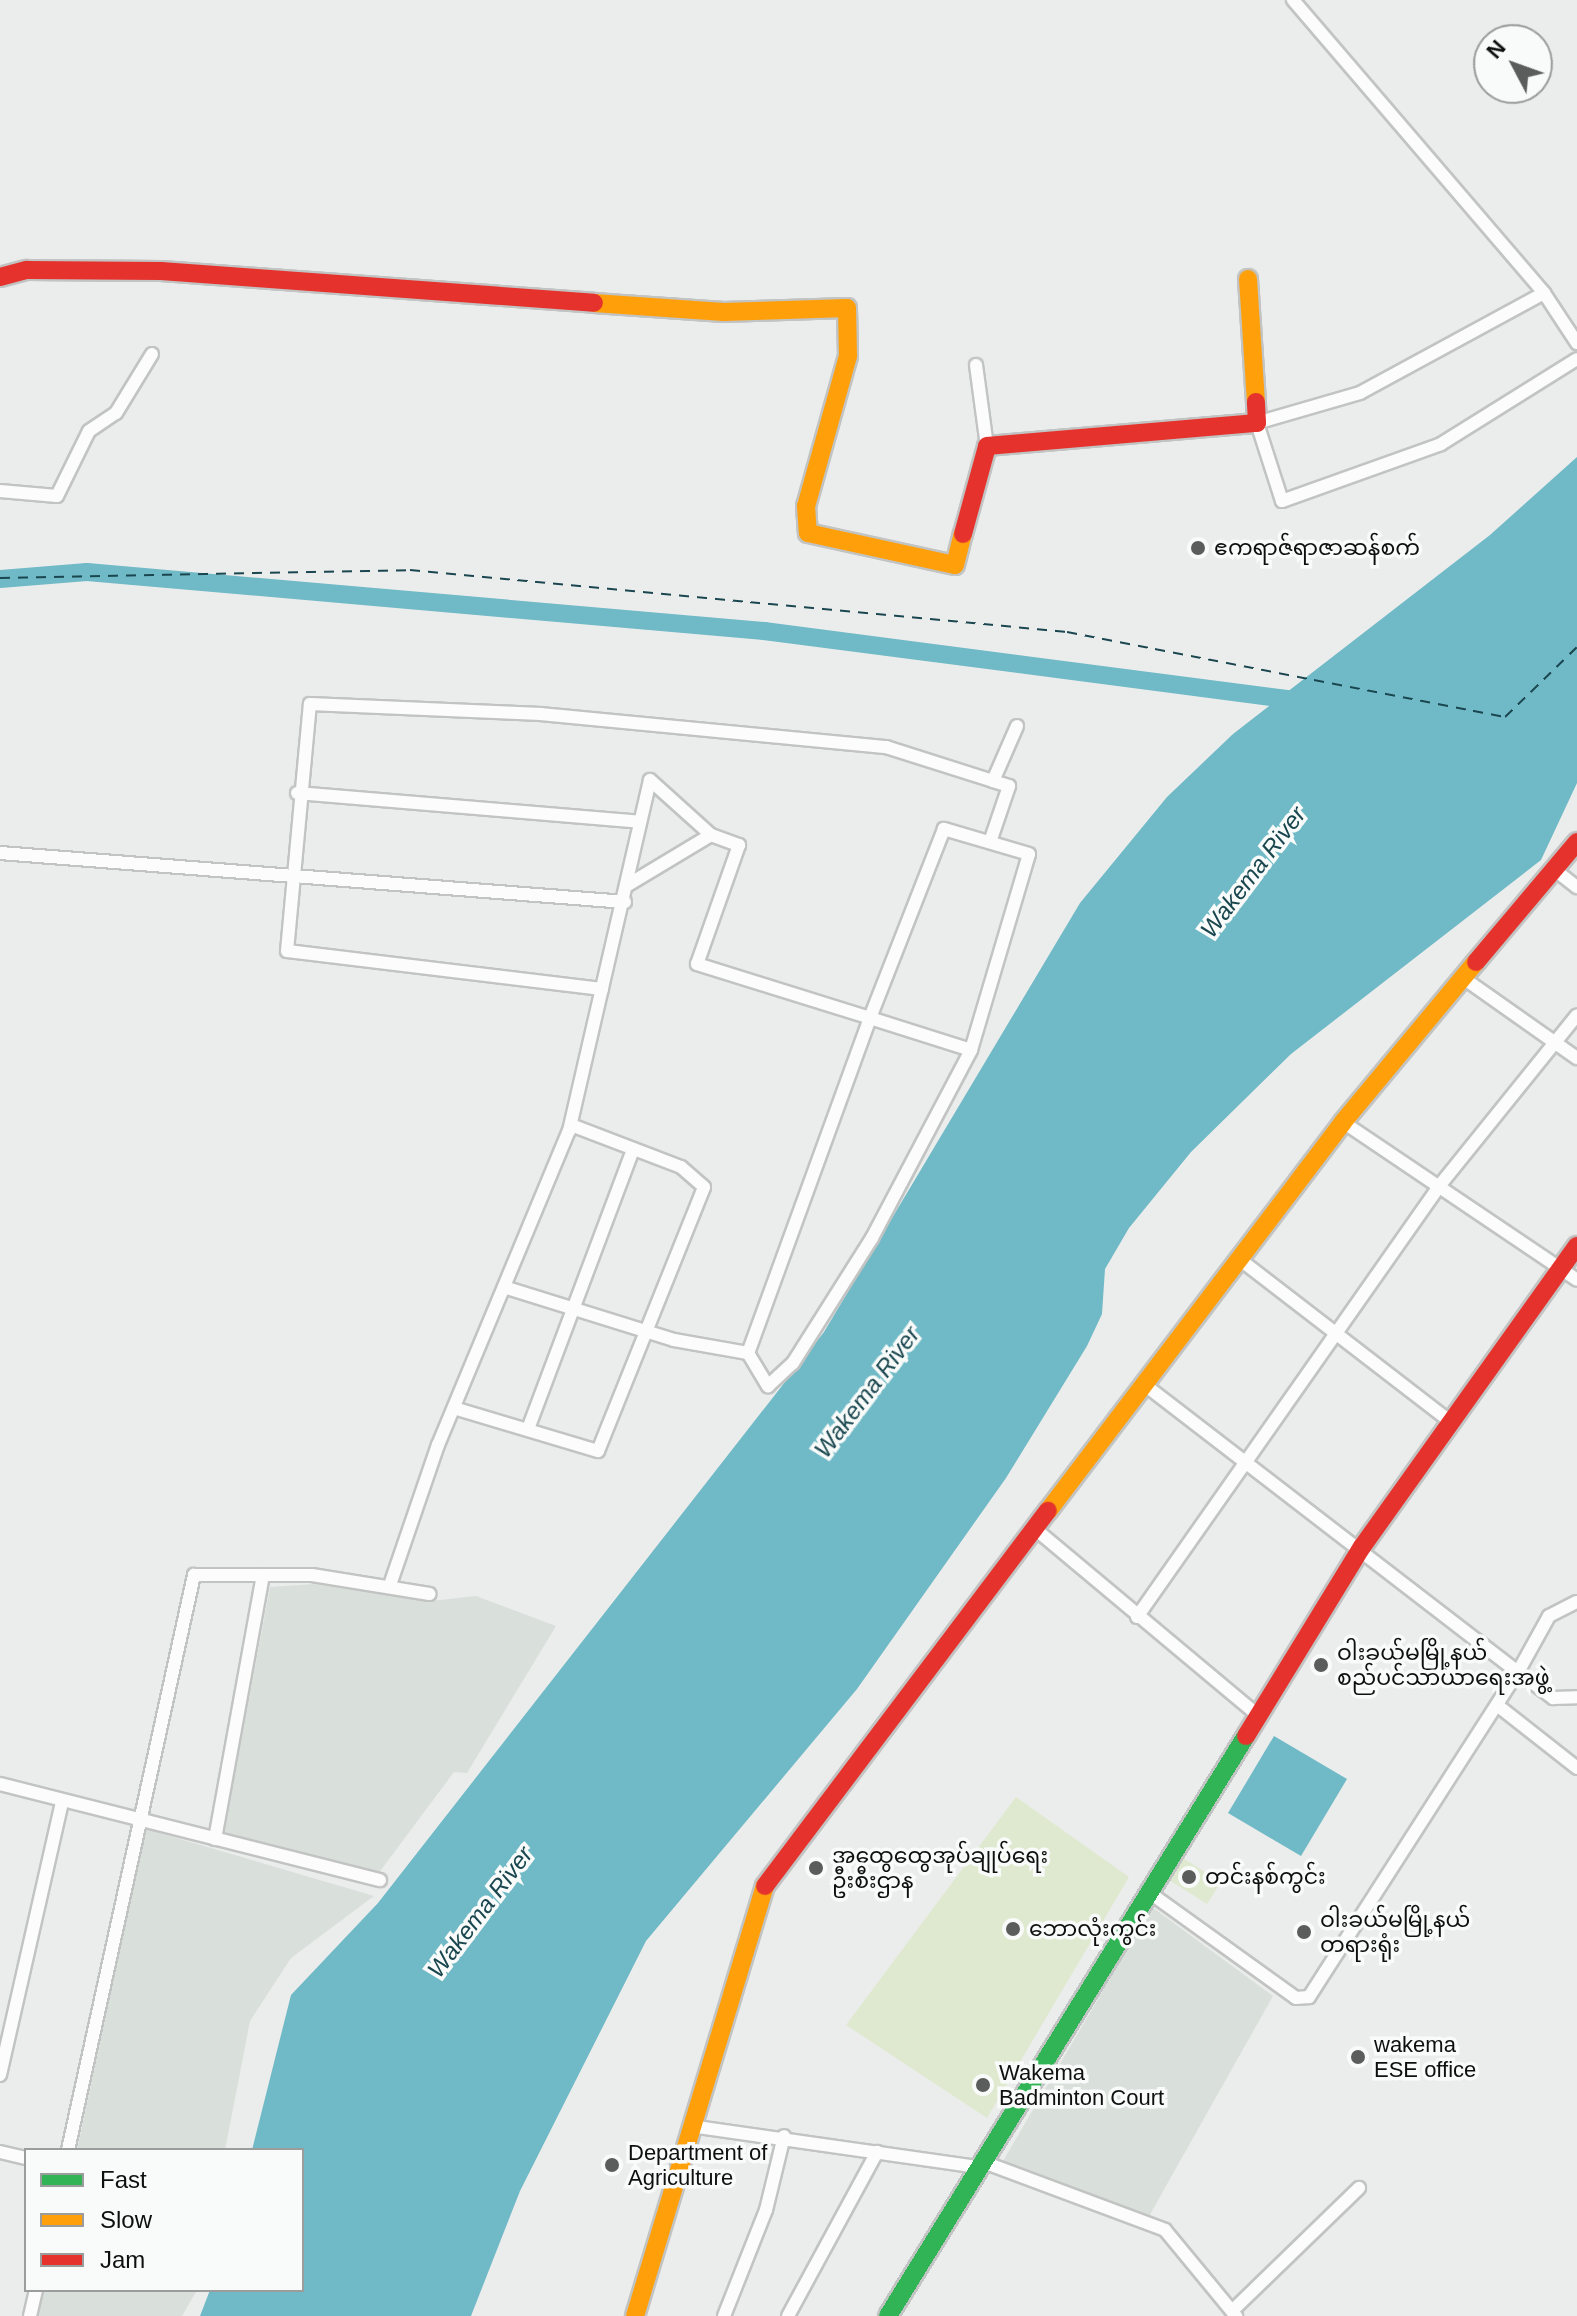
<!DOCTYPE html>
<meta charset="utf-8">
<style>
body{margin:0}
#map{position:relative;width:1577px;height:2316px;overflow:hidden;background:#ebedec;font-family:Arial,"Noto Sans Myanmar",sans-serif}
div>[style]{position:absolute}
.built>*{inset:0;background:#d9dfdb}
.green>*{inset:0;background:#dfe9cf}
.water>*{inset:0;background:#70b9c6}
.river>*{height:18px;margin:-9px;padding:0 9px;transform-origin:9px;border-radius:9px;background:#70b9c6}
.ferry>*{height:2px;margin-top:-1px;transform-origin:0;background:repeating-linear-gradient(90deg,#19464f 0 10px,transparent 0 18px)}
.roads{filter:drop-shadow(2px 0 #c2c4c3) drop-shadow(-2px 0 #c2c4c3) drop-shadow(0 2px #c2c4c3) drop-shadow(0 -2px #c2c4c3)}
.street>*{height:12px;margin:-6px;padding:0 6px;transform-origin:6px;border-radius:6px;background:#fcfcfc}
.fast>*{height:18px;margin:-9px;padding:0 9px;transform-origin:9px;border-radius:9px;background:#30b455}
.slow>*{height:18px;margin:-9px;padding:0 9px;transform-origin:9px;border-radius:9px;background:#ff9f0a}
.jam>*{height:18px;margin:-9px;padding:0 9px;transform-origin:9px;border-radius:9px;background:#e5322d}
.dots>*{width:22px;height:22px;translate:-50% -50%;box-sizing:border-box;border:4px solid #f8fbf9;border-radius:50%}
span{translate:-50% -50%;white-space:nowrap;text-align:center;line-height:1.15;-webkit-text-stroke:7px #f8fbf9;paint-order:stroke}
.poi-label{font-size:22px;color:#0e0f0f}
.left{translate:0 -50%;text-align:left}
.water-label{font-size:24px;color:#19464f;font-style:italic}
.legend{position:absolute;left:24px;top:2148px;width:280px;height:144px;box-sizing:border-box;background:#f8fbf9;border:2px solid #9a9d9b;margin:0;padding:10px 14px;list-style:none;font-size:24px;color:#0e0f0f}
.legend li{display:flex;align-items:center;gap:16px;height:40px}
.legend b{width:40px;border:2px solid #9a9d9b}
.north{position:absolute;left:1473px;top:24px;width:80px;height:80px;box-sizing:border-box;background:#f8fbf9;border:2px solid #9a9d9b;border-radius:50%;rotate:311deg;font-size:22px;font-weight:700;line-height:32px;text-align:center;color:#0e0f0f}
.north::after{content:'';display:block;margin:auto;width:28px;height:36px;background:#5b5d5c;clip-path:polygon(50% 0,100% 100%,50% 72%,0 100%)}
</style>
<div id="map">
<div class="built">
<i style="clip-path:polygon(314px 1584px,431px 1601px,476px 1596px,556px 1626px,467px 1773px,454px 1772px,378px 1874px,224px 1833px,270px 1587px)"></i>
<i style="clip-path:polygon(146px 1829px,374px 1896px,291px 1958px,250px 2021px,225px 2150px,77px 2150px)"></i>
<i style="clip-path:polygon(1152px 1907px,1273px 1996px,1148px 2218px,1096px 2204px,1003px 2161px)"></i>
<i style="clip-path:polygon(44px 2290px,197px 2290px,182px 2316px,37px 2316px)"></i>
</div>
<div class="green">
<i style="clip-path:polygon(1016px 1797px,1129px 1877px,987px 2118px,846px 2025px)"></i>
<i style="clip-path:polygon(1183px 1858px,1221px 1882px,1207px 1904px,1169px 1880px)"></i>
</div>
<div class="water">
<i style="clip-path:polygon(1577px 457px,1577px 783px,1541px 860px,1291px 1054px,1191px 1152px,1129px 1228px,1105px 1269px,1102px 1314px,1087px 1346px,1006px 1478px,857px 1689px,646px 1941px,520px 2191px,471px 2316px,200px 2316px,210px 2290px,302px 2290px,302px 2150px,252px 2150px,291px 1995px,378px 1903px,824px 1332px,1080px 903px,1167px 797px,1233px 734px,1490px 535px)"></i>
<i style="clip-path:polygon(1274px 1736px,1347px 1779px,1301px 1856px,1228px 1813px)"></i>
</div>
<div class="river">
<i style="left:0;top:579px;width:87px;rotate:-4.6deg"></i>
<i style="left:87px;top:572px;width:680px;rotate:4.98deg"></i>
<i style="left:764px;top:631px;width:543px;rotate:7.41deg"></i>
</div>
<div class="ferry">
<i style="left:0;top:578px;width:410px;rotate:-1.1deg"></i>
<i style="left:410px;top:570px;width:660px;rotate:5.39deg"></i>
<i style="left:1067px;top:632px;width:446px;rotate:11deg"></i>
<i style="left:1505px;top:717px;width:100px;rotate:-44.2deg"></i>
</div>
<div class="roads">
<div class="street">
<i style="left:1293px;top:0;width:386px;rotate:49.4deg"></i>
<i style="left:1544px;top:293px;width:60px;rotate:56.6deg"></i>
<i style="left:1544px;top:293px;width:209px;rotate:151.5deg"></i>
<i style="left:1360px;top:393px;width:107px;rotate:163.8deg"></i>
<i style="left:1257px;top:423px;width:82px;rotate:72.2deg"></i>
<i style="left:1282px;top:501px;width:169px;rotate:-19.7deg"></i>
<i style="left:1441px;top:444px;width:160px;rotate:-32deg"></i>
<i style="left:976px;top:365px;width:82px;rotate:82.3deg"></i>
<i style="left:0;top:491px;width:57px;rotate:5deg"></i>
<i style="left:57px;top:496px;width:72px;rotate:-63.8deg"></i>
<i style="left:89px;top:431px;width:32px;rotate:-34deg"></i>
<i style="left:116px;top:413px;width:69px;rotate:-58.6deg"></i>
<i style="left:297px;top:793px;width:344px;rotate:4.8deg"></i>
<i style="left:991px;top:839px;width:56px;rotate:-71.2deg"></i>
<i style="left:1009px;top:786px;width:17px;rotate:-163deg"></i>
<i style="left:0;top:853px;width:627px;rotate:4.48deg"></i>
<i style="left:1555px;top:870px;width:28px;rotate:38deg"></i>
<i style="left:626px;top:886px;width:99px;rotate:-31deg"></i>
<i style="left:711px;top:835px;width:30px;rotate:20deg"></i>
<i style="left:739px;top:845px;width:126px;rotate:109.4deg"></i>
<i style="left:697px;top:964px;width:181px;rotate:17.3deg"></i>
<i style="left:870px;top:1018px;width:357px;rotate:110deg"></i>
<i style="left:1462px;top:977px;width:141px;rotate:35.2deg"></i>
<i style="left:602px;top:989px;width:317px;rotate:-173.1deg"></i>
<i style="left:287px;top:951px;width:248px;rotate:-84.7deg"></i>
<i style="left:310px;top:704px;width:231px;rotate:2.5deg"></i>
<i style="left:541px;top:714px;width:347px;rotate:5.5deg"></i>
<i style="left:886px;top:747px;width:112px;rotate:17.6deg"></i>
<i style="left:993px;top:781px;width:60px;rotate:-66.4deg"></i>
<i style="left:1343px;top:1122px;width:282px;rotate:34deg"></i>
<i style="left:1238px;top:1258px;width:267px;rotate:37.6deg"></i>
<i style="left:507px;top:1288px;width:175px;rotate:17.3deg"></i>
<i style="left:674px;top:1340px;width:75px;rotate:10deg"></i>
<i style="left:748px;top:1353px;width:39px;rotate:59deg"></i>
<i style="left:768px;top:1386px;width:34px;rotate:-43deg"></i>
<i style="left:793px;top:1363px;width:148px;rotate:-57.7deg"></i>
<i style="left:872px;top:1238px;width:212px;rotate:-62.2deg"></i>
<i style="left:971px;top:1050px;width:204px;rotate:-73.5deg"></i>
<i style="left:1029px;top:854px;width:89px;rotate:-163.6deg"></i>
<i style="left:944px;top:829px;width:203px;rotate:111.4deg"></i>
<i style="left:870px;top:1018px;width:106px;rotate:17.6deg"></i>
<i style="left:1145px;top:1385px;width:471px;rotate:37.6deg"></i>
<i style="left:1518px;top:1672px;width:64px;rotate:-61deg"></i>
<i style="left:1549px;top:1616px;width:31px;rotate:-27deg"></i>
<i style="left:457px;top:1409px;width:147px;rotate:16.6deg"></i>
<i style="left:598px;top:1451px;width:284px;rotate:-68.1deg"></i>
<i style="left:704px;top:1187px;width:30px;rotate:-139deg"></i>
<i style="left:681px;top:1167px;width:118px;rotate:-159.1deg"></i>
<i style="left:528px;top:1429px;width:299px;rotate:-69.4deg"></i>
<i style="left:1034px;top:1528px;width:288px;rotate:39.9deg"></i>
<i style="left:390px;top:1585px;width:148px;rotate:-71.1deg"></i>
<i style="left:438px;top:1445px;width:340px;rotate:-67.4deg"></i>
<i style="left:569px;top:1131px;width:360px;rotate:-77deg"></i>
<i style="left:650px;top:780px;width:82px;rotate:42deg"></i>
<i style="left:1137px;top:1617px;width:528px;rotate:-54.95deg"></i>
<i style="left:1440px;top:1185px;width:218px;rotate:-51.1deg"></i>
<i style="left:1497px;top:1705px;width:102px;rotate:38.2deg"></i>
<i style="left:0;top:1784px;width:392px;rotate:14.2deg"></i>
<i style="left:215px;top:1839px;width:268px;rotate:-79.7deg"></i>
<i style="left:1150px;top:1893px;width:180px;rotate:35.7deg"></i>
<i style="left:1296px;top:1998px;width:13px;rotate:-4deg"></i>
<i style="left:1309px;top:1997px;width:386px;rotate:-57.3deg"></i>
<i style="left:1518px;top:1672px;width:44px;rotate:36.6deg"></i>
<i style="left:1553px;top:1698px;width:24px;rotate:-2deg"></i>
<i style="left:0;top:2075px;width:281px;rotate:-77.2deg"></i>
<i style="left:690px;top:2126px;width:291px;rotate:8.1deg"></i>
<i style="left:68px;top:2150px;width:589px;rotate:-77.64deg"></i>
<i style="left:194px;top:1575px;width:118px"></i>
<i style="left:312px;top:1575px;width:119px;rotate:9.2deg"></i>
<i style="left:0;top:2152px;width:27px;rotate:13deg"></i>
<i style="left:986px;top:2163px;width:191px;rotate:20.5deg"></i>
<i style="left:1165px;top:2230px;width:112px;rotate:50.5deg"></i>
<i style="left:1232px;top:2311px;width:177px;rotate:-44.1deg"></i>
<i style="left:30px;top:2316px;width:27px;rotate:-77deg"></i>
<i style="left:724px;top:2316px;width:114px;rotate:-68.4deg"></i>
<i style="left:766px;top:2210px;width:76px;rotate:-76.3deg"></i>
<i style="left:788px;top:2316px;width:187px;rotate:-61.5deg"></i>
</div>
<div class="fast">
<i style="left:888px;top:2316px;width:682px;rotate:-58.32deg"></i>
</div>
<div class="slow">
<i style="left:1248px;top:279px;width:123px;rotate:86.3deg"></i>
<i style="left:594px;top:303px;width:130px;rotate:4deg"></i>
<i style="left:724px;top:312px;width:123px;rotate:-1.9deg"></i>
<i style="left:847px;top:308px;width:48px;rotate:88.8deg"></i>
<i style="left:848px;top:356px;width:156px;rotate:105.6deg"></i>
<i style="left:806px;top:506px;width:27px;rotate:86deg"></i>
<i style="left:808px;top:533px;width:150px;rotate:12.3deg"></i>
<i style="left:955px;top:565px;width:32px;rotate:-76deg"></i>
<i style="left:1048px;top:1511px;width:488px;rotate:-52.8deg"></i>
<i style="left:1343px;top:1122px;width:208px;rotate:-50.3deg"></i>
<i style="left:635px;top:2316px;width:449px;rotate:-73.2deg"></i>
</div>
<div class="jam">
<i style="left:0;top:277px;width:28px;rotate:-15deg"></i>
<i style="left:27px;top:270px;width:134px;rotate:0.4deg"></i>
<i style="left:161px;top:271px;width:434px;rotate:4.2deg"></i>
<i style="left:963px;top:534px;width:91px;rotate:-74.7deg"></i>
<i style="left:987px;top:446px;width:271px;rotate:-4.9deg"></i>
<i style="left:1257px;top:423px;width:21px;rotate:-93deg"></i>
<i style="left:1476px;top:962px;width:157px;rotate:-49.9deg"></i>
<i style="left:1246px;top:1736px;width:222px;rotate:-58.5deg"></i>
<i style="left:1362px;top:1547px;width:370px;rotate:-54.5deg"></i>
<i style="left:765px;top:1886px;width:470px;rotate:-53deg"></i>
</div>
</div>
<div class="dots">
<i style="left:1198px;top:548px;background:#5b5d5c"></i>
<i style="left:1321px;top:1665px;background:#5b5d5c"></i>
<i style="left:816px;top:1868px;background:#5b5d5c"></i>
<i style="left:1189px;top:1877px;background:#5b5d5c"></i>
<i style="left:1013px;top:1929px;background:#5b5d5c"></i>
<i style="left:1304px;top:1932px;background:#5b5d5c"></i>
<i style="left:1358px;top:2057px;background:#5b5d5c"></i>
<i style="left:983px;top:2085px;background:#5b5d5c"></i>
<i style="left:612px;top:2165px;background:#5b5d5c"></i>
</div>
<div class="poi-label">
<span class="left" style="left:1214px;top:548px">ဧကရာဇ်ရာဇာဆန်စက်</span>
<span class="left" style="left:1337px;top:1665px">ဝါးခယ်မမြို့နယ်<br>စည်ပင်သာယာရေးအဖွဲ့</span>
<span class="left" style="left:832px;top:1868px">အထွေထွေအုပ်ချုပ်ရေး<br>ဦးစီးဌာန</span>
<span class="left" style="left:1205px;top:1877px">တင်းနစ်ကွင်း</span>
<span class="left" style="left:1320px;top:1932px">ဝါးခယ်မမြို့နယ်<br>တရားရုံး</span>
<span class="left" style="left:1029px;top:1929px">ဘောလုံးကွင်း</span>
<span class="left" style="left:1374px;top:2057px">wakema<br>ESE office</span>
<span class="left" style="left:999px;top:2085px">Wakema<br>Badminton Court</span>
<span class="left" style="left:628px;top:2165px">Department of<br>Agriculture</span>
</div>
<div class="water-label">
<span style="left:1253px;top:872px;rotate:-53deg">Wakema River</span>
<span style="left:867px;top:1392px;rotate:-53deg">Wakema River</span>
<span style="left:480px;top:1912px;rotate:-53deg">Wakema River</span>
</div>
<ul class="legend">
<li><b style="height:10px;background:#30b455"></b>Fast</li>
<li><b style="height:10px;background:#ff9f0a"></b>Slow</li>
<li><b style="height:10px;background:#e5322d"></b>Jam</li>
</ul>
<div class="north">N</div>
</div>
